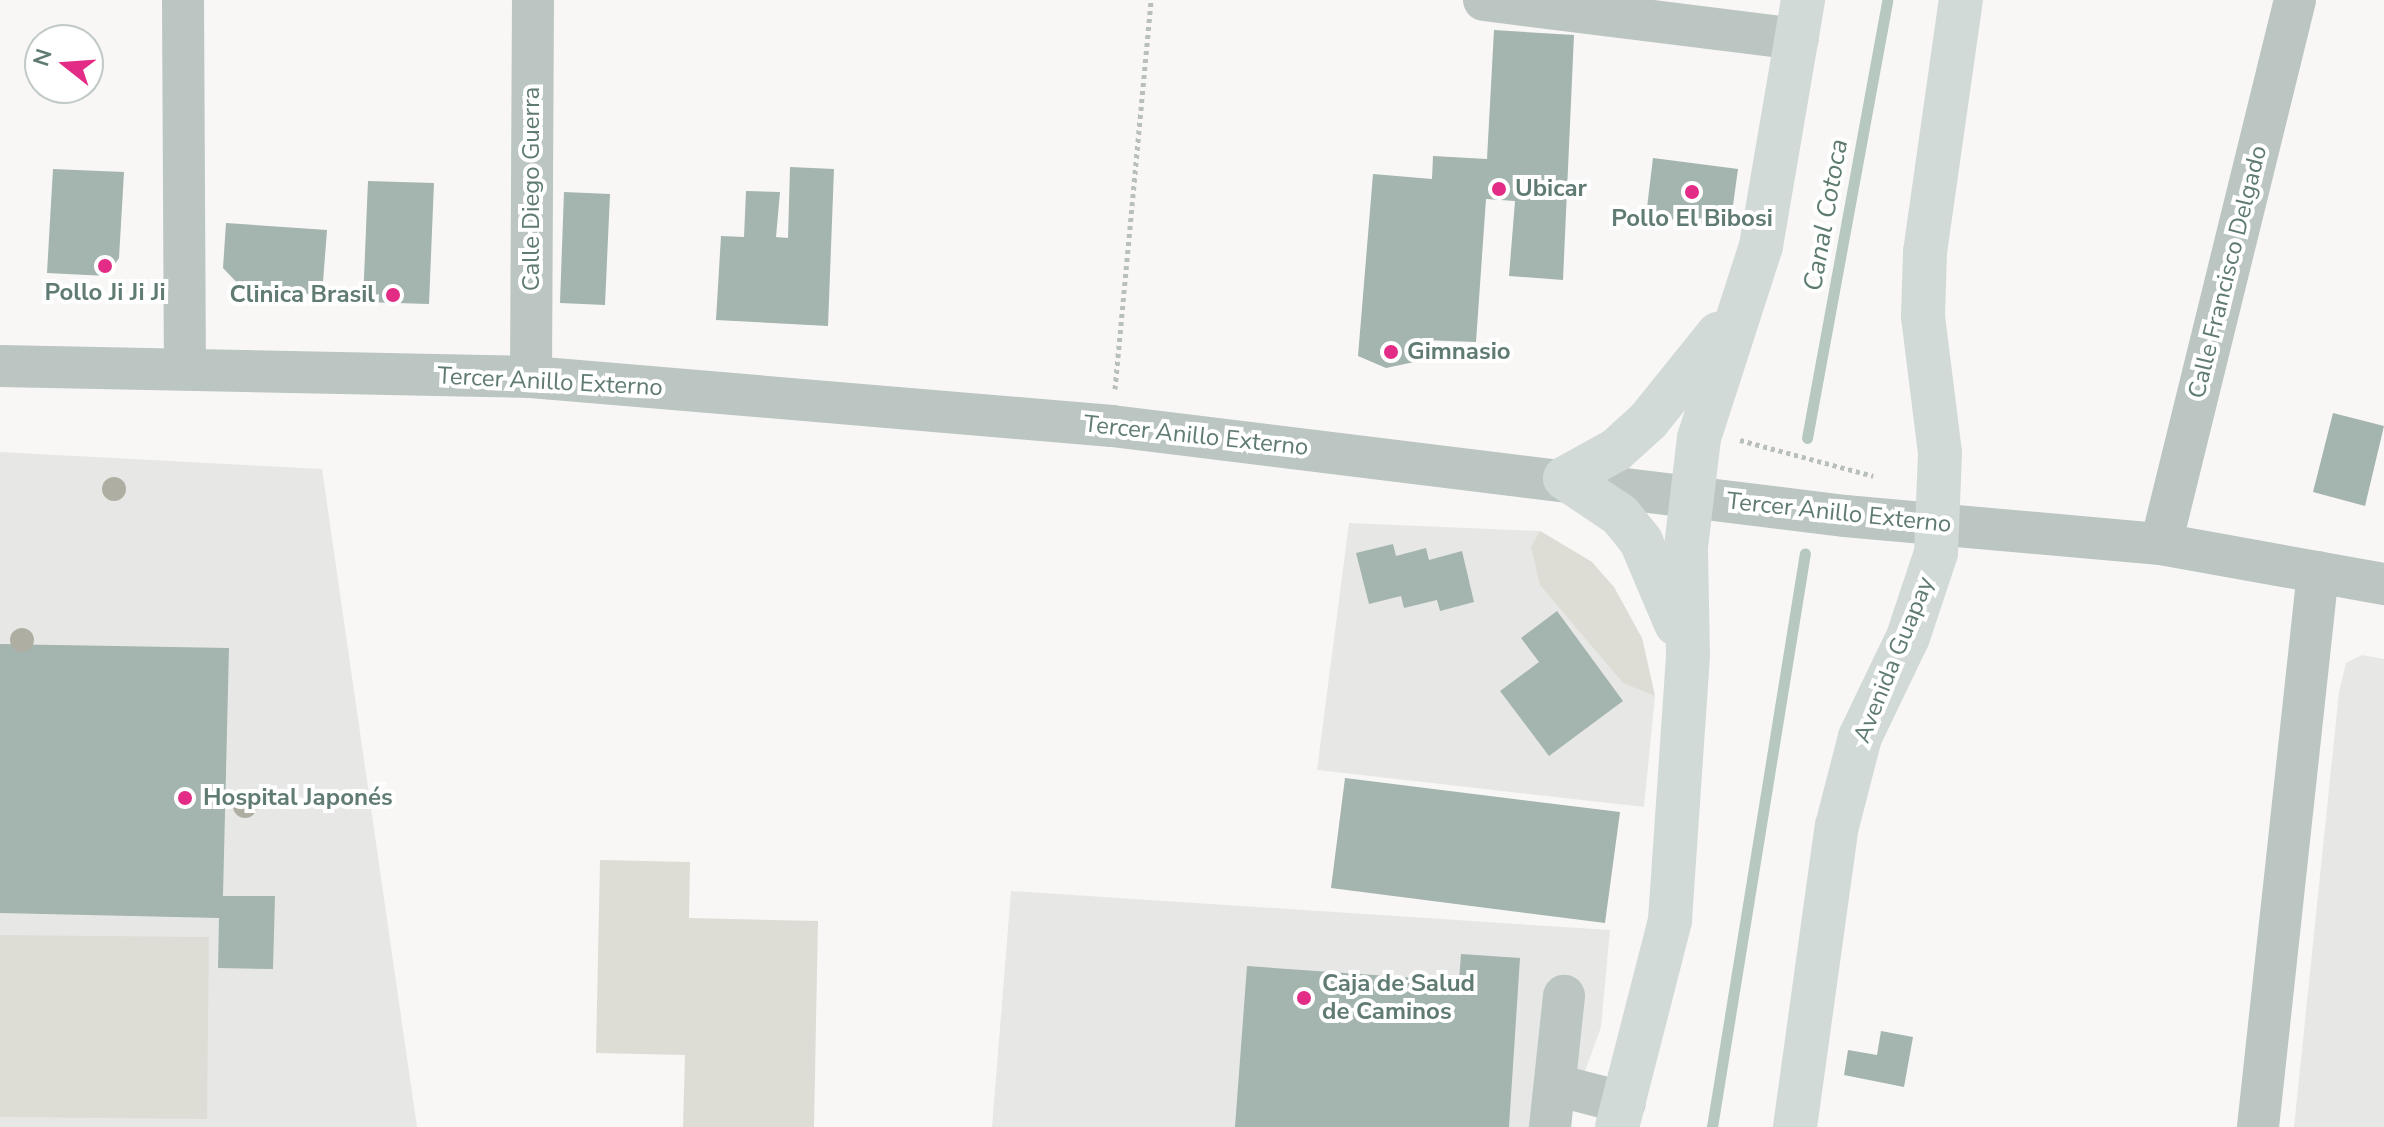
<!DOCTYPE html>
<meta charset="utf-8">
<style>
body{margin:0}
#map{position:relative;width:2384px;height:1127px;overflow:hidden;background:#f9f7f6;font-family:"Nunito Sans",sans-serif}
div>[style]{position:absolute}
.built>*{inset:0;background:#e7e8e6}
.green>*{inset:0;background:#deddd5}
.stream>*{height:11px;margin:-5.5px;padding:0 5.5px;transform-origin:5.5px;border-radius:5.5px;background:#b6c8c0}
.building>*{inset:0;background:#a4b4af}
.path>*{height:5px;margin-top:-2.5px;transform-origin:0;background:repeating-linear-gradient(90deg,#b8bfbd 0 4px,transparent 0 8px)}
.minor>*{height:42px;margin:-21px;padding:0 21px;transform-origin:21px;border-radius:21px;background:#bbc5c2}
.major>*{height:44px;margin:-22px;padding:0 22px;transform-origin:22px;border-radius:22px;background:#d2dad8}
.trees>*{width:24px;height:24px;margin:-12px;border-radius:50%;background:#afaea2}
.dots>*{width:22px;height:22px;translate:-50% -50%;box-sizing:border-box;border:4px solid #fff;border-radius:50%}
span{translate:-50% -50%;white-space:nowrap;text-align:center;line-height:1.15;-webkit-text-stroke:8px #fff;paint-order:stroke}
.street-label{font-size:24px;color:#5f7b73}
.poi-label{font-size:24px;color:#5f7b73;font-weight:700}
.left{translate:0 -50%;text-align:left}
.right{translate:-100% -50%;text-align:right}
.water-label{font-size:26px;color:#5e7c6e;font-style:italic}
.north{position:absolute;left:24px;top:24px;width:80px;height:80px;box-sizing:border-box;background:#fff;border:2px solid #bfcac7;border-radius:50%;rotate:287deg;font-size:22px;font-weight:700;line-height:32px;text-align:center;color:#5f7b73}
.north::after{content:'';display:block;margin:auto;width:28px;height:36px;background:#e32c86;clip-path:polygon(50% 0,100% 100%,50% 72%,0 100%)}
</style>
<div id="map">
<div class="built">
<i style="clip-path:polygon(0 452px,322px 469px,417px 1127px,0 1127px)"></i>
<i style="clip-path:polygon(1349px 523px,1540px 531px,1592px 562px,1642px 638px,1655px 696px,1644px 807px,1317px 770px)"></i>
<i style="clip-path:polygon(2362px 655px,2384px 659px,2384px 1127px,2294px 1127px,2339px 692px,2346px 663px)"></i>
<i style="clip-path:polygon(1011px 891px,1610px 930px,1601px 1027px,1565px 1127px,992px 1127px)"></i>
</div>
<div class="green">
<i style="clip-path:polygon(1540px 531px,1592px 562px,1614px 587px,1642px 638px,1655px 696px,1623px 683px,1540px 585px,1531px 547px)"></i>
<i style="clip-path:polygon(600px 860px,690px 862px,689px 918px,818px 921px,814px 1127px,683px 1127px,685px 1055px,596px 1053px)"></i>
<i style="clip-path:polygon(0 935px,209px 937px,207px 1119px,0 1117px)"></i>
</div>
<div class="stream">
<i style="left:1807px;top:438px;width:445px;rotate:-79.6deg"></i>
<i style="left:1712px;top:1127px;width:581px;rotate:-80.8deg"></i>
</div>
<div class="building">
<i style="clip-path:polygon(1494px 30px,1574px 35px,1563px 280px,1509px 276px,1515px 201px,1486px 199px,1476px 342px,1421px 340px,1419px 361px,1386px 368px,1358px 356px,1373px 174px,1432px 179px,1433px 156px,1487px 159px)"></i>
<i style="clip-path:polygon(1653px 158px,1738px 169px,1730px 227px,1646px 216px)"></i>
<i style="clip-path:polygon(790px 167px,834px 169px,828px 326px,716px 320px,721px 236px,744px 237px,746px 191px,780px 192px,776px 237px,788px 238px)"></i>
<i style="clip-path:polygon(53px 169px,124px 172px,119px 258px,107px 276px,47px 273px)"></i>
<i style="clip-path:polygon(368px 181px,434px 183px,429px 304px,363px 302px)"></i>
<i style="clip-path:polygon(564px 192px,610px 194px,605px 305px,560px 303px)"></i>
<i style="clip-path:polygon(226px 223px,327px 230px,322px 295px,243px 289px,223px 268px)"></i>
<i style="clip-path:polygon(2333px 413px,2384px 426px,2365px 506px,2313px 492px)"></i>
<i style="clip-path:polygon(1393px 544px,1396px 556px,1426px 548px,1429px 560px,1462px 551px,1474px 602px,1440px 611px,1437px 600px,1404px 608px,1401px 596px,1369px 604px,1356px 553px)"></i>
<i style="clip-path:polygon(1557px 611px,1623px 701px,1549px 756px,1500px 691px,1539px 662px,1521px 638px)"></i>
<i style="clip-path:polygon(0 644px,229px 648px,223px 896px,275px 896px,273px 969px,218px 968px,219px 918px,0 913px)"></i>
<i style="clip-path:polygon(1345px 778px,1620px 812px,1605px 923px,1331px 888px)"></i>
<i style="clip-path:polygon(1461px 954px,1520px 958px,1509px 1127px,1235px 1127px,1247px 966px,1459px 981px)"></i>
<i style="clip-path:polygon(1881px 1031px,1913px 1037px,1904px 1087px,1844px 1075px,1848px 1050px,1877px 1055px)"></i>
</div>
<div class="path">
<i style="left:1115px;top:389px;width:391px;rotate:-84.7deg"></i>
<i style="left:1740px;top:440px;width:138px;rotate:15.1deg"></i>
</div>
<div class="minor">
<i style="left:183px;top:0;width:366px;rotate:89.7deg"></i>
<i style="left:1484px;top:0;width:316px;rotate:7.1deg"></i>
<i style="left:0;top:366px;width:531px;rotate:1.19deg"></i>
<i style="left:531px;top:377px;width:583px;rotate:4.82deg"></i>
<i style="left:1112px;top:426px;width:739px;rotate:7deg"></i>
<i style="left:1845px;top:516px;width:317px;rotate:5.1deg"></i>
<i style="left:2161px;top:544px;width:227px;rotate:10.2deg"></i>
<i style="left:531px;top:377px;width:377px;rotate:-89.7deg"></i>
<i style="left:2161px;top:544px;width:560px;rotate:-76.16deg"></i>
<i style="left:1556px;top:1085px;width:71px;rotate:14.6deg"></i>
<i style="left:1550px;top:1127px;width:132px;rotate:-83.9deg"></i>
<i style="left:2258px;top:1127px;width:558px;rotate:-83.83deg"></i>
</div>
<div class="major">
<i style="left:1676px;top:624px;width:90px;rotate:-112.9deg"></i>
<i style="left:1641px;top:541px;width:33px;rotate:-129deg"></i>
<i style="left:1620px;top:515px;width:66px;rotate:-146.1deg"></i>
<i style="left:1565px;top:478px;width:58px;rotate:-28.8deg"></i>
<i style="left:1616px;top:450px;width:43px;rotate:-42.2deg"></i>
<i style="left:1648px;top:421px;width:112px;rotate:-51.2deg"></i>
<i style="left:1617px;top:1127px;width:214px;rotate:-75.6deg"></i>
<i style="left:1670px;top:920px;width:266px;rotate:-86.1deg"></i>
<i style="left:1688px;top:655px;width:108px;rotate:-91.1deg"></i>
<i style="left:1686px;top:547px;width:110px;rotate:-83.2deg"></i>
<i style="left:1699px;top:438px;width:202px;rotate:-72.1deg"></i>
<i style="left:1761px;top:246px;width:250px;rotate:-80.3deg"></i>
<i style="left:1795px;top:1127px;width:304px;rotate:-82.1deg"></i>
<i style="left:1837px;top:826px;width:92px;rotate:-75.5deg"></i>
<i style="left:1860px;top:737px;width:111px;rotate:-64.4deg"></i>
<i style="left:1908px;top:637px;width:89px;rotate:-71.6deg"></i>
<i style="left:1936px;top:553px;width:100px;rotate:-87.7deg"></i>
<i style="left:1940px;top:453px;width:138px;rotate:-97.1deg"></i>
<i style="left:1923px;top:316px;width:64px;rotate:-88.2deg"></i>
<i style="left:1925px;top:252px;width:255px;rotate:-81.9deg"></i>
</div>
<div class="trees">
<i style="left:114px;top:489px"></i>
<i style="left:22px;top:640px"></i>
<i style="left:245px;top:806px"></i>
</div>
<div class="dots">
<i style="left:1499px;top:189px;background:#e32c86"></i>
<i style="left:1692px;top:192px;background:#e32c86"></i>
<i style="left:105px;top:266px;background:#e32c86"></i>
<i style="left:393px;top:295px;background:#e32c86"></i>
<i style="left:1391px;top:352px;background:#e32c86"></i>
<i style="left:185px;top:798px;background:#e32c86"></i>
<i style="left:1304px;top:998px;background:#e32c86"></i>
</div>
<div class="street-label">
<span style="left:532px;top:189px;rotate:-90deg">Calle Diego Guerra</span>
<span style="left:2228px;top:272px;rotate:-76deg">Calle Francisco Delgado</span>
<span style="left:550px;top:382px;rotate:3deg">Tercer Anillo Externo</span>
<span style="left:1196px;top:436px;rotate:6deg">Tercer Anillo Externo</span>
<span style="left:1839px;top:513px;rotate:6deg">Tercer Anillo Externo</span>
<span style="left:1894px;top:660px;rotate:-68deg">Avenida Guapay</span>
</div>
<div class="poi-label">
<span class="left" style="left:1515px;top:189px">Ubicar</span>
<span style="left:1692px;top:219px">Pollo El Bibosi</span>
<span style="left:105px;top:293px">Pollo Ji Ji Ji</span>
<span class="right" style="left:375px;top:295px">Clinica Brasil</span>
<span class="left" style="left:1407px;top:352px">Gimnasio</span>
<span class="left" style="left:203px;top:798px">Hospital Japonés</span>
<span class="left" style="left:1322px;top:998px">Caja de Salud<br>de Caminos</span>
</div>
<div class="water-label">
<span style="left:1826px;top:215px;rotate:-80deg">Canal Cotoca</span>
</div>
<div class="north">N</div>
</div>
